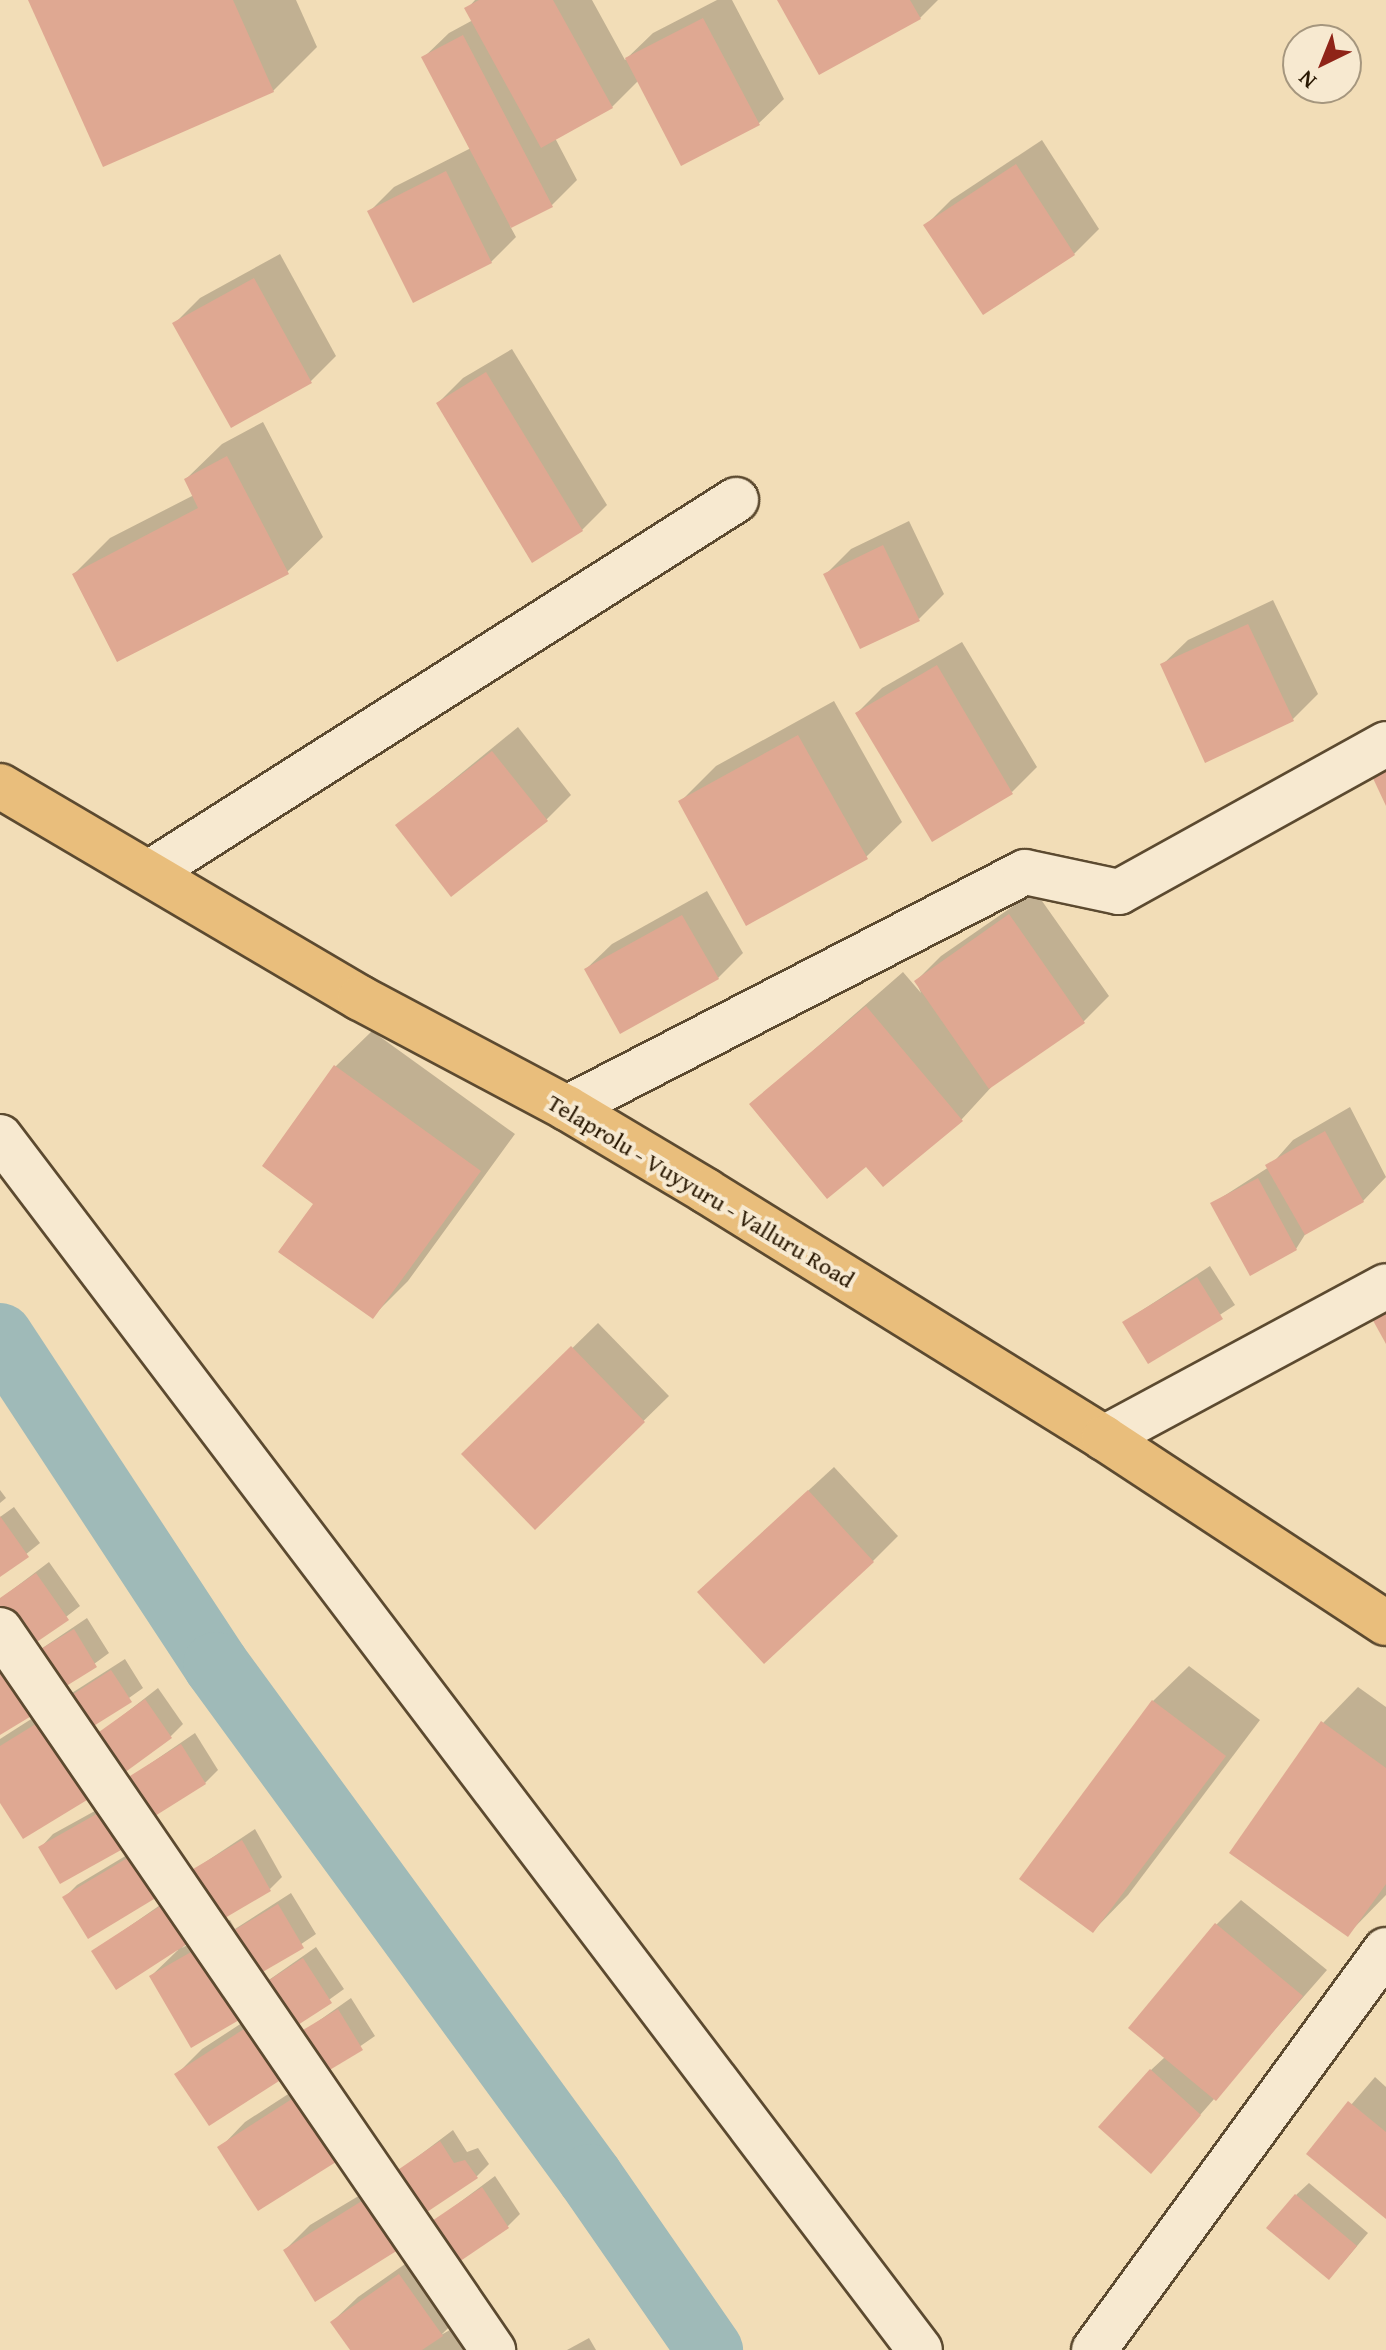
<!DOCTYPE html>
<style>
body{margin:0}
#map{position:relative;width:1386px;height:2350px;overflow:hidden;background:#f2ddb7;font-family:"Gentium Book Plus",serif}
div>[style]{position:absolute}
.shadow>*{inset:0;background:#0003}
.canal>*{height:66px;margin:-33px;padding:0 33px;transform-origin:33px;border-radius:33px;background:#9fbab8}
.building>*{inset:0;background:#dfa892}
.roads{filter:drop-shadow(2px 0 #5c4a30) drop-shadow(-2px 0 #5c4a30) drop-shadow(0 2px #5c4a30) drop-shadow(0 -2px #5c4a30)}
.street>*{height:44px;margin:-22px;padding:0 22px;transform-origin:22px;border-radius:22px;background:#f7e9d0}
.primary>*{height:44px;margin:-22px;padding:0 22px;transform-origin:22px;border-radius:22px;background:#e9be7c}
span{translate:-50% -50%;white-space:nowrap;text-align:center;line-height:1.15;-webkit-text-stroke:8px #f7e9d0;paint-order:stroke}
.street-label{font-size:24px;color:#2a1903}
.north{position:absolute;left:1282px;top:24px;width:80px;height:80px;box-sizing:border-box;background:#f7e9d0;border:2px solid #a5967e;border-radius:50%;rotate:223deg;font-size:22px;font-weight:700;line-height:32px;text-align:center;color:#2a1903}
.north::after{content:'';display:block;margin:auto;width:28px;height:36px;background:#8f2418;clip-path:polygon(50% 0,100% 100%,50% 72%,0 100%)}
</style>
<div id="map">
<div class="shadow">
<i style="clip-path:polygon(30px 0,296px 0,317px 47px,273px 91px)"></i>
<i style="clip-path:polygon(475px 0,592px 0,625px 60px,653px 33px,717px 0,732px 0,784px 99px,758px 124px,639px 80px,612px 107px,555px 138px,577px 180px,552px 205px,510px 226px,516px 237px,491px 262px,369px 212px,394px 187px,471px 148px,423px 58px,449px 33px,473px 20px,467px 9px)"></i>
<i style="clip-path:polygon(779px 0,938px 0,920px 18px)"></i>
<i style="clip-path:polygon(1042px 140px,1099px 229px,1074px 254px,926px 225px,951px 200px)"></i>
<i style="clip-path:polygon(280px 254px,336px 356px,311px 381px,232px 425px,175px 323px,200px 298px)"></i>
<i style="clip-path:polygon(512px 349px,607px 505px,582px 530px,438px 403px,463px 378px)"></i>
<i style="clip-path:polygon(263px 422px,323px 537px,287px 572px,74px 574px,110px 538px,194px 495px,186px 479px,222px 444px)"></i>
<i style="clip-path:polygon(909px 521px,944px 594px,919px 619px,826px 574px,851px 549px)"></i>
<i style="clip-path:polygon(1273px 600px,1318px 694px,1292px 720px,1162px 665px,1188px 640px)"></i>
<i style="clip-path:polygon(962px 642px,1037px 767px,1012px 792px,857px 713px,882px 688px)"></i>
<i style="clip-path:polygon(834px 701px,902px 822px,866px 857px,680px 802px,716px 766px)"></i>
<i style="clip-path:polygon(518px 727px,571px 795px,546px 820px,398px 825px)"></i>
<i style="clip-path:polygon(707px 891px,743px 953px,718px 978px,586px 969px,612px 944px)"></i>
<i style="clip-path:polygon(1035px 891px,1109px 996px,1084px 1021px,996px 1082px,962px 1119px,883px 1184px,866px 1164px,752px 1104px,903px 972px,921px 993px,916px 981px,941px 956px)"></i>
<i style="clip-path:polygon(372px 1031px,515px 1134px,408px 1281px,372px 1317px,316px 1203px,265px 1166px,336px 1066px)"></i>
<i style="clip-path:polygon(1350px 1107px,1386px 1177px,1363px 1201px,1306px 1233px,1296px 1249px,1213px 1203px,1269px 1167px,1293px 1140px)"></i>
<i style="clip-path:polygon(1210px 1266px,1235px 1305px,1149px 1361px,1124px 1322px)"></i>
<i style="clip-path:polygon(598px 1323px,669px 1396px,535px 1527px,464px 1454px)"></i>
<i style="clip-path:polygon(834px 1467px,898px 1536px,873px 1561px,725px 1567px)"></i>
<i style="clip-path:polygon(0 1490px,6px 1498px,0 1503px)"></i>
<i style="clip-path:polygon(14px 1507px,40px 1543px,0 1575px,0 1517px)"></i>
<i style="clip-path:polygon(49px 1562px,80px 1606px,30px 1645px,35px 1653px,87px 1618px,109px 1653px,0 1733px,0 1599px)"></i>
<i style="clip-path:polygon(125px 1659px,143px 1688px,84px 1730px,111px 1773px,86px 1798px,0 1800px,0 1739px)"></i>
<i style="clip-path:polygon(1189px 1666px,1260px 1720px,1128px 1895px,1093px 1931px,1153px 1701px)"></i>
<i style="clip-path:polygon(1358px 1687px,1386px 1707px,1386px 1895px,1348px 1934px,1323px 1723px)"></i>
<i style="clip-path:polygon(158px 1688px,183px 1724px,171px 1736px,95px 1737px)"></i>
<i style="clip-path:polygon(195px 1733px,218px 1770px,205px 1783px,125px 1781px)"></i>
<i style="clip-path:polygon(122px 1796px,141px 1831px,41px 1847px,53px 1834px)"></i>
<i style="clip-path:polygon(255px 1829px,282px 1877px,270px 1889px,186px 1875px)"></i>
<i style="clip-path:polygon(147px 1843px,158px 1894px,64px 1898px,77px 1885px)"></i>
<i style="clip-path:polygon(291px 1893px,316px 1934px,260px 1972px,266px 1982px,316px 1947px,344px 1989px,287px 2030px,293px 2039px,351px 1998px,375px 2036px,320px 2074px,360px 2135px,335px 2160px,220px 2148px,245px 2122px,319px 2074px,305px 2052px,278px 2079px,177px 2074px,202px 2049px,271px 2004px,151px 1976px,178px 1950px,94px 1951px,176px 1894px,198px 1930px,182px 1948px,230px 1920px,235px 1929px)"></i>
<i style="clip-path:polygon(1241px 1900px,1327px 1970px,1151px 2171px,1151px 2070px,1165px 2057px,1216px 1925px)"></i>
<i style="clip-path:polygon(1375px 2077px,1386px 2087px,1386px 2216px,1309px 2154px)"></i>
<i style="clip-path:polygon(453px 2130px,467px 2152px,478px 2148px,489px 2164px,477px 2176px,417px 2216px,285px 2250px,310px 2225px,392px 2176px)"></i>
<i style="clip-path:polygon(495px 2176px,520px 2214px,508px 2226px,432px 2223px)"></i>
<i style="clip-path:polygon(1309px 2183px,1368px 2233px,1341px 2265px,1296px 2195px)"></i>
<i style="clip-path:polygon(425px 2250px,467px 2310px,441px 2335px,464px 2322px,483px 2350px,352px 2350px,332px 2322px,358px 2297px)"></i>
<i style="clip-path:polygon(589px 2338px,596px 2350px,567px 2350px)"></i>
</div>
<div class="canal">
<i style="left:0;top:1336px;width:394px;rotate:56.7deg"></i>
<i style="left:216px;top:1665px;width:634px;rotate:53.85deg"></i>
<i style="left:590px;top:2177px;width:211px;rotate:55.3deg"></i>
</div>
<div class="building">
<i style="clip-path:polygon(28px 0,233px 0,274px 92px,103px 167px)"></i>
<i style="clip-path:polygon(479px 0,553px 0,613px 108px,541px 148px,464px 8px)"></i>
<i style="clip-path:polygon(777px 0,910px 0,921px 19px,819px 75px)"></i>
<i style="clip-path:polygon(703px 18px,760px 125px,681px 166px,625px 58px)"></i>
<i style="clip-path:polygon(463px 35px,553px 207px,511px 228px,421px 57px)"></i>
<i style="clip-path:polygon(1016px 164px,1075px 255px,983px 315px,923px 225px)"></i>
<i style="clip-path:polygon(446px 171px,492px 263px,413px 303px,367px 211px)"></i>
<i style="clip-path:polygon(254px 278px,312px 383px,231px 428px,172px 323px)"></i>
<i style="clip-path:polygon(486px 372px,583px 531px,532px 563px,436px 403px)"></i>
<i style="clip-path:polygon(227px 456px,289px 574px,117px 662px,72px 574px,198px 508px,184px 479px)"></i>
<i style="clip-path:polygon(883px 545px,920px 621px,860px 649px,823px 574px)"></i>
<i style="clip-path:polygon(1248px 624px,1294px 721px,1205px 763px,1160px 664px)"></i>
<i style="clip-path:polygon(937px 665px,1013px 794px,932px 842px,855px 713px)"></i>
<i style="clip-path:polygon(798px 735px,868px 859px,746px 926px,678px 801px)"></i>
<i style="clip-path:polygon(492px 751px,548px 821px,451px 897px,395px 825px)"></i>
<i style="clip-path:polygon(1386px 767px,1386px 806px,1371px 774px)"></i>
<i style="clip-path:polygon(1009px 914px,1085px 1023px,989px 1089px,914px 981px)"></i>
<i style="clip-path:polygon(682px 915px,719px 979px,620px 1034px,584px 969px)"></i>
<i style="clip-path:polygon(866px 1006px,963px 1121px,883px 1187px,866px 1167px,827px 1199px,749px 1104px)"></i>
<i style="clip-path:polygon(334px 1065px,481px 1171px,373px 1319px,278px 1252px,313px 1204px,262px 1166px)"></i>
<i style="clip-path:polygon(1325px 1131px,1364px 1202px,1305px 1235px,1265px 1165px)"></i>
<i style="clip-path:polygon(1258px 1178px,1297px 1250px,1250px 1276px,1210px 1203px)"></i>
<i style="clip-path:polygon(1197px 1277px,1223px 1319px,1148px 1364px,1122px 1322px)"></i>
<i style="clip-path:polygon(1386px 1306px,1386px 1344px,1370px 1315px)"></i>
<i style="clip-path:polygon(571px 1346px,645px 1422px,535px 1530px,461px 1454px)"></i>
<i style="clip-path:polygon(808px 1490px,874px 1562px,764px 1664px,697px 1592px)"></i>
<i style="clip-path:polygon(0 1516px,29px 1557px,0 1577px)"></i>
<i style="clip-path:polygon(36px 1573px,69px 1620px,25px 1650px,0 1614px,0 1598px)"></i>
<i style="clip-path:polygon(74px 1629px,97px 1667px,55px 1693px,31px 1655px)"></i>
<i style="clip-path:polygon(0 1662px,33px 1715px,0 1735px)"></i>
<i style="clip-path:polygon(111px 1670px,132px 1702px,84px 1732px,64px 1700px)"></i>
<i style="clip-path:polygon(145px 1699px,172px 1738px,120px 1776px,92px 1737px)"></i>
<i style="clip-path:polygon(1152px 1700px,1226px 1756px,1093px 1933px,1019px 1879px)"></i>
<i style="clip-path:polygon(1321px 1721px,1386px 1768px,1386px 1884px,1348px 1937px,1229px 1853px)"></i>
<i style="clip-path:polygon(39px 1722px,87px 1800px,23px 1839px,0 1803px,0 1746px)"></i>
<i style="clip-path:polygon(181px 1744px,206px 1784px,147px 1821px,122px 1781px)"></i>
<i style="clip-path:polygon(109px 1807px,130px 1845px,60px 1884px,38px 1847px)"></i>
<i style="clip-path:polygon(242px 1840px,271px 1891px,213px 1925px,183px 1875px)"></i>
<i style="clip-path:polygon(134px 1854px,159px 1896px,88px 1939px,62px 1897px)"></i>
<i style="clip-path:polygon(278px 1904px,304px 1948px,254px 1977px,228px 1934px)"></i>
<i style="clip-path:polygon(162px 1905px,187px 1944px,116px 1990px,91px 1951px)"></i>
<i style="clip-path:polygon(1215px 1923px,1303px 1996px,1216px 2101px,1128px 2028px)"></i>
<i style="clip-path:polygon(205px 1944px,246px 2016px,191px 2048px,149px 1976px)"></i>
<i style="clip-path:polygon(303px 1958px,332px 2003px,287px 2032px,257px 1988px)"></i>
<i style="clip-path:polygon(338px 2009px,363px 2050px,318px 2077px,293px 2036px)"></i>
<i style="clip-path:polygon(244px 2029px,279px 2081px,209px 2126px,174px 2074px)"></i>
<i style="clip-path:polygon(1150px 2069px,1201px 2115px,1151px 2174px,1098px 2127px)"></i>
<i style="clip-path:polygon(295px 2097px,336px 2162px,258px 2211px,217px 2147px)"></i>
<i style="clip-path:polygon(1348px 2101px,1386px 2132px,1386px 2219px,1306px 2154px)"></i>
<i style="clip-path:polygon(440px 2141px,454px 2163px,465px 2160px,478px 2178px,418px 2218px,389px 2176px)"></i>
<i style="clip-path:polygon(482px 2187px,509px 2228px,456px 2264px,429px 2223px)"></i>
<i style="clip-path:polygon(1295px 2194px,1357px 2246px,1329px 2280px,1266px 2228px)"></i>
<i style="clip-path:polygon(365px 2199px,398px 2250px,315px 2302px,283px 2250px)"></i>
<i style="clip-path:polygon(399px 2274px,443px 2336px,422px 2350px,350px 2350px,330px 2322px)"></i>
</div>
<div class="roads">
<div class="street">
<i style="left:152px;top:871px;width:692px;rotate:-32.43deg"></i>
<i style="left:567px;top:1108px;width:515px;rotate:-27.26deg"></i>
<i style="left:1025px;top:872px;width:96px;rotate:12deg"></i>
<i style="left:1119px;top:892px;width:305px;rotate:-29deg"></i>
<i style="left:0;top:1137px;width:1522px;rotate:52.82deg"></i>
<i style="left:1104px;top:1438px;width:320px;rotate:-28.3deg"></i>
<i style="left:0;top:1630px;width:873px;rotate:55.6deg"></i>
<i style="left:1094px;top:2350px;width:495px;rotate:-53.9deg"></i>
</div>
<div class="primary">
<i style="left:0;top:786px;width:418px;rotate:30.5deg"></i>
<i style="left:360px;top:998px;width:234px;rotate:28deg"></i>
<i style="left:567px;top:1108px;width:162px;rotate:30.8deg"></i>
<i style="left:706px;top:1191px;width:468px;rotate:31.8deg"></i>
<i style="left:1104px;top:1438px;width:337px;rotate:33.3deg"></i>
</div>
</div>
<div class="street-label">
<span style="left:701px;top:1191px;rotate:31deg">Telaprolu - Vuyyuru - Valluru Road</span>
</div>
<div class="north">N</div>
</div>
